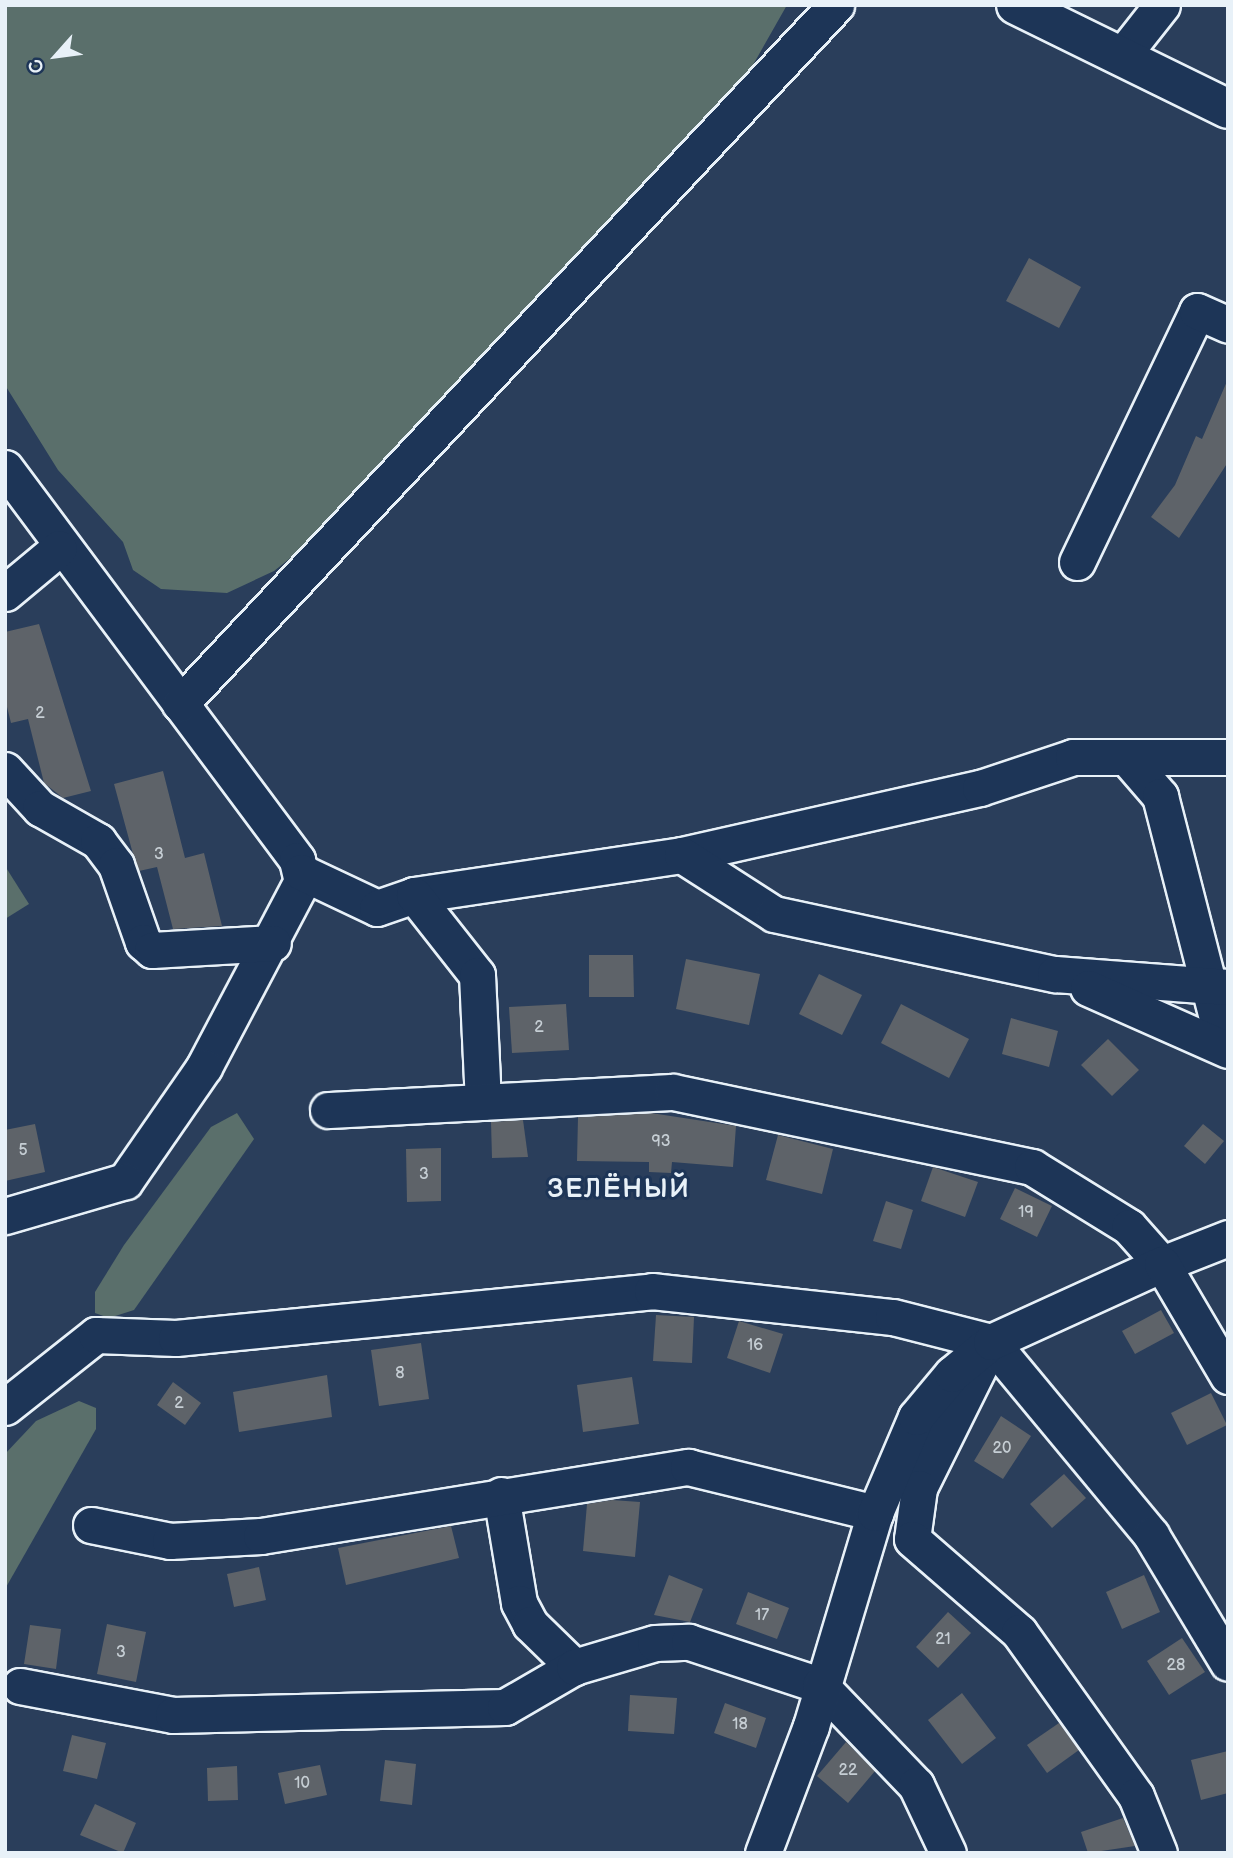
<!DOCTYPE html>
<meta charset="utf-8">
<style>
body{margin:0}
#map{position:relative;width:1233px;height:1858px;overflow:hidden;background:#2a3e5b;font-family:"Balsamiq Sans",sans-serif}
div>[style]{position:absolute}
.green>*{inset:0;background:#5a6f6b}
.building>*{inset:0;background:#5e6369}
.roads{filter:drop-shadow(2px 0 #e8f1f8) drop-shadow(-2px 0 #e8f1f8) drop-shadow(0 2px #e8f1f8) drop-shadow(0 -2px #e8f1f8)}
.minor>*{height:35px;margin:-17.5px;padding:0 17.5px;transform-origin:17.5px;border-radius:17.5px;background:#1d3557}
.major>*{height:38px;margin:-19px;padding:0 19px;transform-origin:19px;border-radius:19px;background:#1d3557}
span{translate:-50% -50%;white-space:nowrap;text-align:center;line-height:1.15;-webkit-text-stroke:6px #1d3557;paint-order:stroke}
.number-label{font-size:16px;color:#c6ced4}
.number-label span{-webkit-text-stroke-width:0}
.district-label{font-size:26px;color:#e8f1f8;font-weight:700;letter-spacing:2px}
.frame{position:absolute;inset:0;border:7px solid #e8f1f8;pointer-events:none}
.north{position:absolute;left:21px;top:21px;width:70px;height:70px;-webkit-text-stroke:5px #1d3557;paint-order:stroke;rotate:242deg;font-size:19px;font-weight:700;line-height:28px;text-align:center;color:#e8f1f8}
.north::after{content:'';display:block;margin:auto;width:24px;height:32px;background:#e8f1f8;clip-path:polygon(50% 0,100% 100%,50% 72%,0 100%)}
</style>
<div id="map">
<div class="green">
<i style="clip-path:polygon(5px 5px,787px 5px,749px 72px,298px 552px,274px 571px,227px 593px,161px 589px,133px 570px,123px 542px,58px 470px,5px 385px)"></i>
<i style="clip-path:polygon(5px 866px,29px 904px,5px 919px)"></i>
<i style="clip-path:polygon(237px 1113px,254px 1139px,134px 1310px,109px 1318px,95px 1313px,95px 1292px,124px 1245px,211px 1127px)"></i>
<i style="clip-path:polygon(79px 1401px,96px 1408px,96px 1429px,5px 1589px,5px 1454px,36px 1421px)"></i>
</div>
<div class="building">
<i style="clip-path:polygon(1029px 258px,1081px 287px,1059px 328px,1006px 301px)"></i>
<i style="clip-path:polygon(1228px 379px,1228px 462px,1179px 538px,1151px 517px,1175px 485px,1196px 436px,1202px 439px)"></i>
<i style="clip-path:polygon(39px 624px,91px 791px,63px 798px,44px 783px,28px 719px,11px 723px,5px 699px,5px 632px)"></i>
<i style="clip-path:polygon(163px 771px,185px 858px,204px 853px,222px 926px,173px 929px,157px 867px,139px 871px,133px 854px,114px 784px)"></i>
<i style="clip-path:polygon(589px 955px,633px 955px,634px 997px,589px 997px)"></i>
<i style="clip-path:polygon(686px 959px,760px 974px,749px 1025px,676px 1009px)"></i>
<i style="clip-path:polygon(819px 974px,862px 995px,842px 1035px,799px 1014px)"></i>
<i style="clip-path:polygon(566px 1004px,569px 1050px,512px 1053px,509px 1007px)"></i>
<i style="clip-path:polygon(901px 1004px,969px 1039px,949px 1078px,881px 1043px)"></i>
<i style="clip-path:polygon(1011px 1018px,1058px 1031px,1049px 1067px,1002px 1054px)"></i>
<i style="clip-path:polygon(1108px 1039px,1139px 1070px,1112px 1096px,1081px 1065px)"></i>
<i style="clip-path:polygon(651px 1113px,736px 1126px,733px 1167px,672px 1162px,671px 1173px,649px 1172px,649px 1162px,577px 1161px,578px 1117px)"></i>
<i style="clip-path:polygon(523px 1120px,528px 1157px,492px 1158px,491px 1122px)"></i>
<i style="clip-path:polygon(35px 1124px,45px 1172px,5px 1181px,5px 1130px)"></i>
<i style="clip-path:polygon(1203px 1124px,1224px 1141px,1205px 1164px,1184px 1146px)"></i>
<i style="clip-path:polygon(778px 1135px,833px 1149px,822px 1194px,766px 1180px)"></i>
<i style="clip-path:polygon(441px 1148px,441px 1201px,407px 1202px,406px 1149px)"></i>
<i style="clip-path:polygon(933px 1167px,978px 1182px,965px 1217px,921px 1201px)"></i>
<i style="clip-path:polygon(1015px 1188px,1052px 1206px,1037px 1237px,1000px 1219px)"></i>
<i style="clip-path:polygon(886px 1201px,913px 1210px,901px 1249px,873px 1241px)"></i>
<i style="clip-path:polygon(1161px 1310px,1174px 1333px,1135px 1354px,1122px 1331px)"></i>
<i style="clip-path:polygon(656px 1315px,694px 1317px,692px 1363px,653px 1361px)"></i>
<i style="clip-path:polygon(739px 1321px,783px 1334px,770px 1373px,727px 1358px)"></i>
<i style="clip-path:polygon(421px 1343px,429px 1399px,379px 1406px,371px 1350px)"></i>
<i style="clip-path:polygon(327px 1375px,332px 1417px,239px 1432px,233px 1392px)"></i>
<i style="clip-path:polygon(632px 1377px,639px 1424px,583px 1432px,577px 1385px)"></i>
<i style="clip-path:polygon(173px 1382px,201px 1403px,185px 1425px,157px 1405px)"></i>
<i style="clip-path:polygon(1211px 1393px,1227px 1425px,1187px 1445px,1171px 1413px)"></i>
<i style="clip-path:polygon(1001px 1416px,1031px 1436px,1003px 1479px,974px 1461px)"></i>
<i style="clip-path:polygon(1064px 1474px,1086px 1498px,1052px 1528px,1030px 1504px)"></i>
<i style="clip-path:polygon(612px 1500px,640px 1502px,635px 1557px,583px 1551px,587px 1504px)"></i>
<i style="clip-path:polygon(451px 1526px,459px 1558px,346px 1585px,338px 1548px)"></i>
<i style="clip-path:polygon(259px 1567px,266px 1600px,234px 1607px,227px 1574px)"></i>
<i style="clip-path:polygon(669px 1575px,703px 1589px,690px 1622px,654px 1615px)"></i>
<i style="clip-path:polygon(1144px 1575px,1160px 1612px,1122px 1629px,1106px 1592px)"></i>
<i style="clip-path:polygon(748px 1592px,789px 1608px,777px 1639px,736px 1624px)"></i>
<i style="clip-path:polygon(948px 1612px,971px 1633px,938px 1668px,916px 1647px)"></i>
<i style="clip-path:polygon(107px 1624px,146px 1632px,136px 1682px,97px 1674px)"></i>
<i style="clip-path:polygon(30px 1625px,61px 1629px,56px 1669px,24px 1664px)"></i>
<i style="clip-path:polygon(1182px 1638px,1205px 1672px,1169px 1695px,1147px 1661px)"></i>
<i style="clip-path:polygon(962px 1693px,996px 1738px,962px 1764px,928px 1720px)"></i>
<i style="clip-path:polygon(630px 1695px,677px 1698px,674px 1734px,628px 1731px)"></i>
<i style="clip-path:polygon(725px 1703px,766px 1718px,756px 1748px,714px 1733px)"></i>
<i style="clip-path:polygon(1059px 1723px,1079px 1750px,1047px 1773px,1027px 1745px)"></i>
<i style="clip-path:polygon(72px 1735px,106px 1743px,97px 1779px,63px 1771px)"></i>
<i style="clip-path:polygon(846px 1742px,875px 1771px,848px 1803px,817px 1776px)"></i>
<i style="clip-path:polygon(1228px 1751px,1228px 1793px,1201px 1800px,1191px 1760px)"></i>
<i style="clip-path:polygon(385px 1760px,416px 1764px,412px 1805px,380px 1801px)"></i>
<i style="clip-path:polygon(320px 1765px,327px 1795px,285px 1804px,278px 1773px)"></i>
<i style="clip-path:polygon(237px 1766px,238px 1800px,208px 1801px,207px 1768px)"></i>
<i style="clip-path:polygon(95px 1804px,136px 1823px,123px 1853px,80px 1835px)"></i>
<i style="clip-path:polygon(1123px 1818px,1135px 1846px,1088px 1853px,1081px 1832px)"></i>
</div>
<div class="roads">
<div class="minor">
<i style="left:1121px;top:57px;width:66px;rotate:-51.7deg"></i>
<i style="left:5px;top:468px;width:489px;rotate:53.3deg"></i>
<i style="left:297px;top:860px;width:22px;rotate:77deg"></i>
<i style="left:302px;top:881px;width:210px;rotate:117.8deg"></i>
<i style="left:204px;top:1067px;width:139px;rotate:124.7deg"></i>
<i style="left:125px;top:1181px;width:125px;rotate:163.7deg"></i>
<i style="left:1077px;top:562px;width:278px;rotate:-64.4deg"></i>
<i style="left:1197px;top:311px;width:34px;rotate:24deg"></i>
<i style="left:5px;top:593px;width:70px;rotate:-39.8deg"></i>
<i style="left:180px;top:704px;width:959px;rotate:-46.82deg"></i>
<i style="left:1129px;top:760px;width:48px;rotate:49.3deg"></i>
<i style="left:1160px;top:796px;width:257px;rotate:75.6deg"></i>
<i style="left:5px;top:770px;width:52px;rotate:47.4deg"></i>
<i style="left:40px;top:808px;width:67px;rotate:29.6deg"></i>
<i style="left:98px;top:841px;width:30px;rotate:53deg"></i>
<i style="left:116px;top:865px;width:82px;rotate:70.7deg"></i>
<i style="left:143px;top:942px;width:12px;rotate:42deg"></i>
<i style="left:152px;top:950px;width:121px;rotate:-3.3deg"></i>
<i style="left:682px;top:855px;width:305px;rotate:-12.7deg"></i>
<i style="left:980px;top:788px;width:98px;rotate:-18.4deg"></i>
<i style="left:1073px;top:757px;width:155px"></i>
<i style="left:301px;top:872px;width:84px;rotate:25.3deg"></i>
<i style="left:377px;top:908px;width:39px;rotate:-19deg"></i>
<i style="left:414px;top:895px;width:271px;rotate:-8.5deg"></i>
<i style="left:682px;top:855px;width:109px;rotate:32.7deg"></i>
<i style="left:774px;top:914px;width:287px;rotate:12.1deg"></i>
<i style="left:1055px;top:974px;width:173px;rotate:4.3deg"></i>
<i style="left:414px;top:895px;width:102px;rotate:51.8deg"></i>
<i style="left:477px;top:975px;width:127px;rotate:87.3deg"></i>
<i style="left:1088px;top:988px;width:153px;rotate:23.9deg"></i>
<i style="left:328px;top:1110px;width:345px;rotate:-3deg"></i>
<i style="left:673px;top:1092px;width:367px;rotate:11.8deg"></i>
<i style="left:1032px;top:1167px;width:114px;rotate:31.7deg"></i>
<i style="left:1129px;top:1227px;width:50px;rotate:48.3deg"></i>
<i style="left:1162px;top:1264px;width:71px;rotate:-21.5deg"></i>
<i style="left:985px;top:1355px;width:148px;rotate:116.4deg"></i>
<i style="left:919px;top:1488px;width:51px;rotate:97.8deg"></i>
<i style="left:912px;top:1539px;width:142px;rotate:41deg"></i>
<i style="left:1019px;top:1632px;width:201px;rotate:54.5deg"></i>
<i style="left:1136px;top:1796px;width:61px;rotate:68deg"></i>
<i style="left:5px;top:1407px;width:116px;rotate:-38.4deg"></i>
<i style="left:96px;top:1335px;width:80px;rotate:2.1deg"></i>
<i style="left:176px;top:1338px;width:478px;rotate:-5.6deg"></i>
<i style="left:652px;top:1291px;width:242px;rotate:6.2deg"></i>
<i style="left:893px;top:1317px;width:101px;rotate:14.3deg"></i>
<i style="left:991px;top:1342px;width:251px;rotate:50.3deg"></i>
<i style="left:1151px;top:1535px;width:149px;rotate:59deg"></i>
<i style="left:501px;top:1495px;width:109px;rotate:80.5deg"></i>
<i style="left:519px;top:1603px;width:24px;rotate:62deg"></i>
<i style="left:530px;top:1624px;width:62px;rotate:44.3deg"></i>
<i style="left:91px;top:1525px;width:81px;rotate:11.4deg"></i>
<i style="left:170px;top:1541px;width:91px;rotate:-3.1deg"></i>
<i style="left:261px;top:1536px;width:433px;rotate:-9.2deg"></i>
<i style="left:688px;top:1467px;width:193px;rotate:13.8deg"></i>
<i style="left:20px;top:1686px;width:156px;rotate:10.7deg"></i>
<i style="left:173px;top:1715px;width:332px;rotate:-1.4deg"></i>
<i style="left:505px;top:1707px;width:80px;rotate:-30.1deg"></i>
<i style="left:574px;top:1667px;width:84px;rotate:-16.5deg"></i>
<i style="left:655px;top:1643px;width:34px;rotate:-2deg"></i>
<i style="left:689px;top:1642px;width:138px;rotate:18.2deg"></i>
<i style="left:820px;top:1685px;width:139px;rotate:46.2deg"></i>
<i style="left:916px;top:1785px;width:75px;rotate:64.8deg"></i>
<i style="left:763px;top:1853px;width:136px;rotate:-69.3deg"></i>
<i style="left:811px;top:1726px;width:222px;rotate:-73.3deg"></i>
<i style="left:875px;top:1513px;width:104px;rotate:-66.9deg"></i>
<i style="left:916px;top:1417px;width:56px;rotate:-50.1deg"></i>
<i style="left:952px;top:1374px;width:50px;rotate:-39.4deg"></i>
<i style="left:991px;top:1342px;width:188px;rotate:-24.5deg"></i>
<i style="left:1162px;top:1264px;width:130px;rotate:59.5deg"></i>
</div>
<div class="major">
<i style="left:1016px;top:5px;width:236px;rotate:26.1deg"></i>
</div>
</div>
<div class="number-label">
<span style="left:40px;top:714px">2</span>
<span style="left:159px;top:855px">3</span>
<span style="left:539px;top:1028px">2</span>
<span style="left:661px;top:1142px">93</span>
<span style="left:23px;top:1151px">5</span>
<span style="left:424px;top:1175px">3</span>
<span style="left:1026px;top:1213px">19</span>
<span style="left:755px;top:1346px">16</span>
<span style="left:400px;top:1374px">8</span>
<span style="left:179px;top:1404px">2</span>
<span style="left:1002px;top:1449px">20</span>
<span style="left:762px;top:1616px">17</span>
<span style="left:943px;top:1640px">21</span>
<span style="left:121px;top:1653px">3</span>
<span style="left:1176px;top:1666px">28</span>
<span style="left:740px;top:1725px">18</span>
<span style="left:848px;top:1771px">22</span>
<span style="left:302px;top:1784px">10</span>
</div>
<div class="district-label">
<span style="left:619px;top:1190px">ЗЕЛЁНЫЙ</span>
</div>
<div class="frame"></div>
<div class="north">С</div>
</div>
